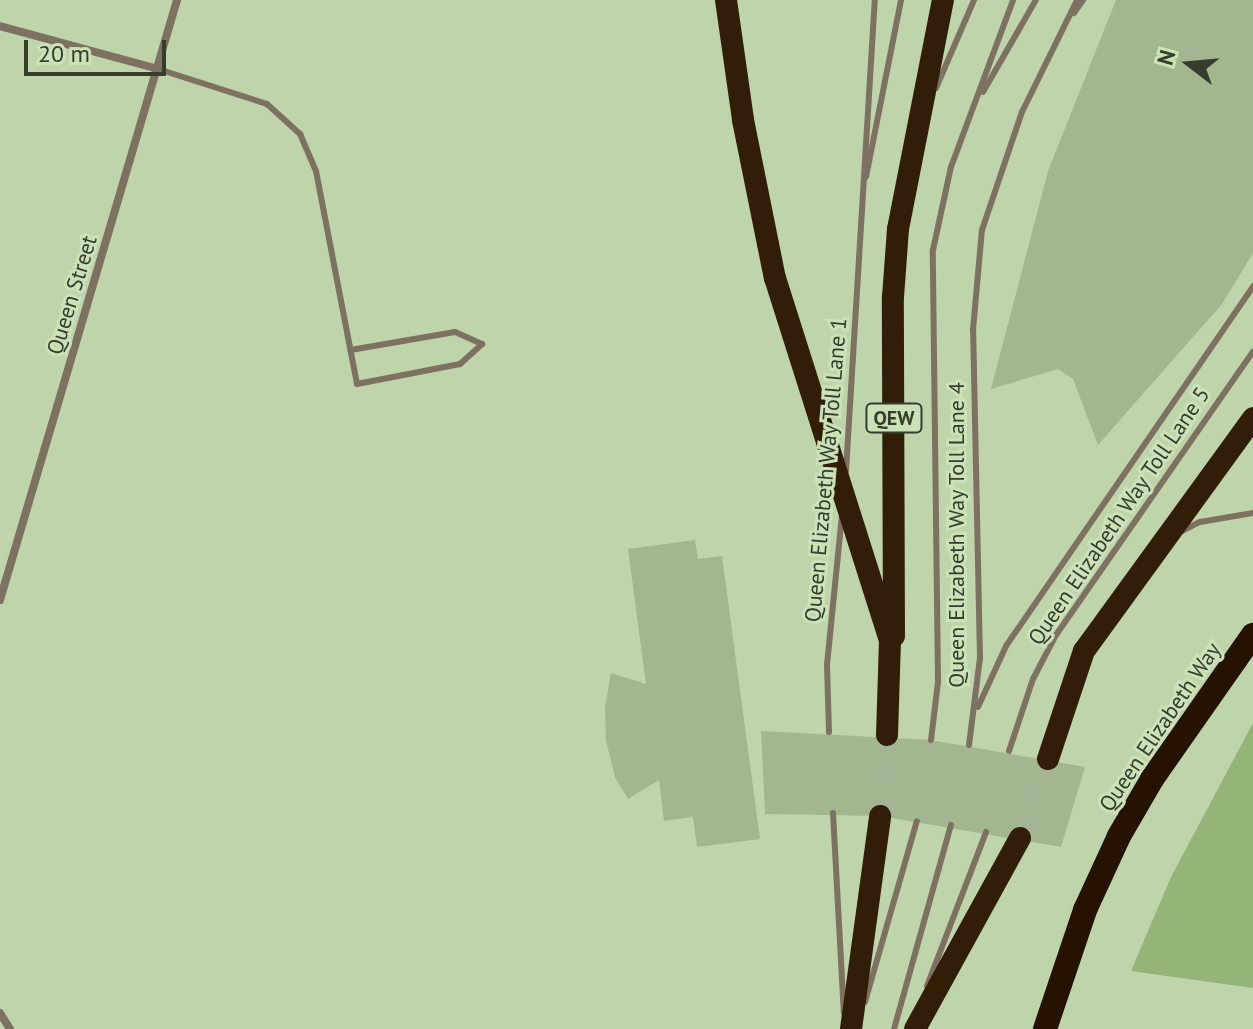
<!DOCTYPE html>
<style>
body{margin:0}
#map{position:relative;width:1253px;height:1029px;overflow:hidden;background:#bed4aa;font-family:"PT Sans",sans-serif}
div>[style]{position:absolute}
.green>*{inset:0;background:#95b477}
.building>*{inset:0;background:#a2b78f}
.trunk-tunnel>*{height:22px;margin-top:-11px;transform-origin:0;background:repeating-linear-gradient(90deg,#a3b691 0 22px,transparent 0 33px)}
.service>*{height:6px;margin:-3px;padding:0 3px;transform-origin:3px;border-radius:3px;background:#7e7162}
.minor>*{height:8px;margin:-4px;padding:0 4px;transform-origin:4px;border-radius:4px;background:#7e7162}
.trunk>*{height:22px;margin:-11px;padding:0 11px;transform-origin:11px;border-radius:11px;background:#321e07}
.motorway>*{height:24px;margin:-12px;padding:0 12px;transform-origin:12px;border-radius:12px;background:#251200}
span{translate:-50% -50%;white-space:nowrap;text-align:center;line-height:1.15;-webkit-text-stroke:6px #cbe1b7;paint-order:stroke}
.shield-label span{padding:2px 6px;background:#cbe1b7;border:2px solid;border-radius:6px;-webkit-text-stroke-width:0}
.shield-label{font-size:20px;color:#353d2d;font-weight:700}
.street-label{font-size:22px;color:#353d2d}
.north{position:absolute;left:1149px;top:24px;width:80px;height:80px;-webkit-text-stroke:6px #cbe1b7;paint-order:stroke;rotate:286deg;font-size:22px;font-weight:700;line-height:32px;text-align:center;color:#353d2d}
.north::after{content:'';display:block;margin:auto;width:28px;height:36px;background:#353d2d;clip-path:polygon(50% 0,100% 100%,50% 72%,0 100%)}
.scale{position:absolute;left:24px;top:40px;width:142px;height:36px;box-sizing:border-box;border:4px solid #353d2d;border-top:0;padding-left:10px;font-size:24px;line-height:28px;white-space:nowrap;color:#353d2d;-webkit-text-stroke:6px #cbe1b7;paint-order:stroke}
</style>
<div id="map">
<div class="green">
<i style="clip-path:polygon(1253px 723px,1253px 988px,1131px 971px,1171px 877px)"></i>
</div>
<div class="building">
<i style="clip-path:polygon(1116px 0,1253px 0,1253px 253px,1222px 304px,1098px 445px,1073px 379px,1058px 369px,991px 389px,1048px 171px)"></i>
<i style="clip-path:polygon(695px 540px,698px 559px,722px 556px,760px 839px,697px 847px,693px 817px,664px 821px,659px 780px,628px 799px,615px 777px,606px 741px,605px 707px,611px 673px,646px 684px,628px 549px)"></i>
<i style="clip-path:polygon(761px 731px,931px 740px,1085px 767px,1061px 847px,880px 816px,765px 814px)"></i>
</div>
<div class="trunk-tunnel">
<i style="left:880px;top:816px;width:81px;rotate:-85.1deg"></i>
<i style="left:1020px;top:838px;width:84px;rotate:-70.5deg"></i>
</div>
<div class="service">
<i style="left:1074px;top:13px;width:16px;rotate:-55deg"></i>
<i style="left:158px;top:69px;width:114px;rotate:17.8deg"></i>
<i style="left:267px;top:104px;width:45px;rotate:42.3deg"></i>
<i style="left:300px;top:134px;width:40px;rotate:66.6deg"></i>
<i style="left:316px;top:171px;width:217px;rotate:79.1deg"></i>
<i style="left:357px;top:384px;width:105px;rotate:-11deg"></i>
<i style="left:460px;top:364px;width:30px;rotate:-42deg"></i>
<i style="left:482px;top:344px;width:30px;rotate:-156deg"></i>
<i style="left:455px;top:332px;width:106px;rotate:170.2deg"></i>
<i style="left:936px;top:88px;width:96px;rotate:-66.6deg"></i>
<i style="left:983px;top:92px;width:106px;rotate:-60.1deg"></i>
<i style="left:866px;top:177px;width:180px;rotate:-78.8deg"></i>
<i style="left:846px;top:471px;width:472px;rotate:-86.5deg"></i>
<i style="left:1182px;top:531px;width:20px;rotate:-27deg"></i>
<i style="left:1200px;top:522px;width:54px;rotate:-9.6deg"></i>
<i style="left:978px;top:707px;width:67px;rotate:-65.3deg"></i>
<i style="left:1006px;top:646px;width:437px;rotate:-55.5deg"></i>
<i style="left:829px;top:732px;width:67px;rotate:-91.7deg"></i>
<i style="left:827px;top:665px;width:152px;rotate:-84.3deg"></i>
<i style="left:931px;top:740px;width:58px;rotate:-83.1deg"></i>
<i style="left:938px;top:682px;width:432px;rotate:-90.7deg"></i>
<i style="left:933px;top:250px;width:85px;rotate:-77.8deg"></i>
<i style="left:951px;top:167px;width:178px;rotate:-69.6deg"></i>
<i style="left:969px;top:745px;width:88px;rotate:-82.8deg"></i>
<i style="left:980px;top:658px;width:328px;rotate:-91.2deg"></i>
<i style="left:973px;top:330px;width:100px;rotate:-84.9deg"></i>
<i style="left:982px;top:230px;width:125px;rotate:-71.3deg"></i>
<i style="left:1022px;top:112px;width:125px;rotate:-63.8deg"></i>
<i style="left:1009px;top:751px;width:76px;rotate:-71.6deg"></i>
<i style="left:1033px;top:679px;width:50px;rotate:-62.4deg"></i>
<i style="left:1056px;top:635px;width:345px;rotate:-55.2deg"></i>
<i style="left:833px;top:813px;width:200px;rotate:86.9deg"></i>
<i style="left:927px;top:986px;width:165px;rotate:-69deg"></i>
<i style="left:865px;top:1002px;width:188px;rotate:-74deg"></i>
<i style="left:894px;top:1029px;width:212px;rotate:-74.4deg"></i>
</div>
<div class="minor">
<i style="left:0;top:26px;width:164px;rotate:15.2deg"></i>
<i style="left:0;top:600px;width:626px;rotate:-73.56deg"></i>
<i style="left:0;top:1013px;width:19px;rotate:58deg"></i>
</div>
<div class="trunk">
<i style="left:726px;top:0;width:121px;rotate:81.9deg"></i>
<i style="left:743px;top:120px;width:161px;rotate:78.6deg"></i>
<i style="left:775px;top:278px;width:380px;rotate:72.4deg"></i>
<i style="left:890px;top:640px;width:95px;rotate:91.8deg"></i>
<i style="left:894px;top:636px;width:339px;rotate:-90.2deg"></i>
<i style="left:893px;top:297px;width:68px;rotate:-85.8deg"></i>
<i style="left:898px;top:229px;width:233px;rotate:-78.9deg"></i>
<i style="left:1048px;top:759px;width:114px;rotate:-71.6deg"></i>
<i style="left:1084px;top:651px;width:288px;rotate:-54deg"></i>
<i style="left:851px;top:1029px;width:215px;rotate:-82.2deg"></i>
<i style="left:915px;top:1029px;width:218px;rotate:-61.2deg"></i>
</div>
<div class="motorway">
<i style="left:1045px;top:1029px;width:126px;rotate:-71.4deg"></i>
<i style="left:1085px;top:910px;width:81px;rotate:-65.3deg"></i>
<i style="left:1119px;top:836px;width:66px;rotate:-59.9deg"></i>
<i style="left:1152px;top:779px;width:176px;rotate:-55deg"></i>
</div>
<div class="shield-label">
<span style="left:894px;top:418px">QEW</span>
</div>
<div class="street-label">
<span style="left:72px;top:295px;rotate:-73deg">Queen Street</span>
<span style="left:826px;top:470px;rotate:-85deg">Queen Elizabeth Way Toll Lane 1</span>
<span style="left:1119px;top:516px;rotate:-56deg">Queen Elizabeth Way Toll Lane 5</span>
<span style="left:957px;top:535px;rotate:-90deg">Queen Elizabeth Way Toll Lane 4</span>
<span style="left:1160px;top:727px;rotate:-56deg">Queen Elizabeth Way</span>
</div>
<div class="north">N</div>
<div class="scale">20 m</div>
</div>
